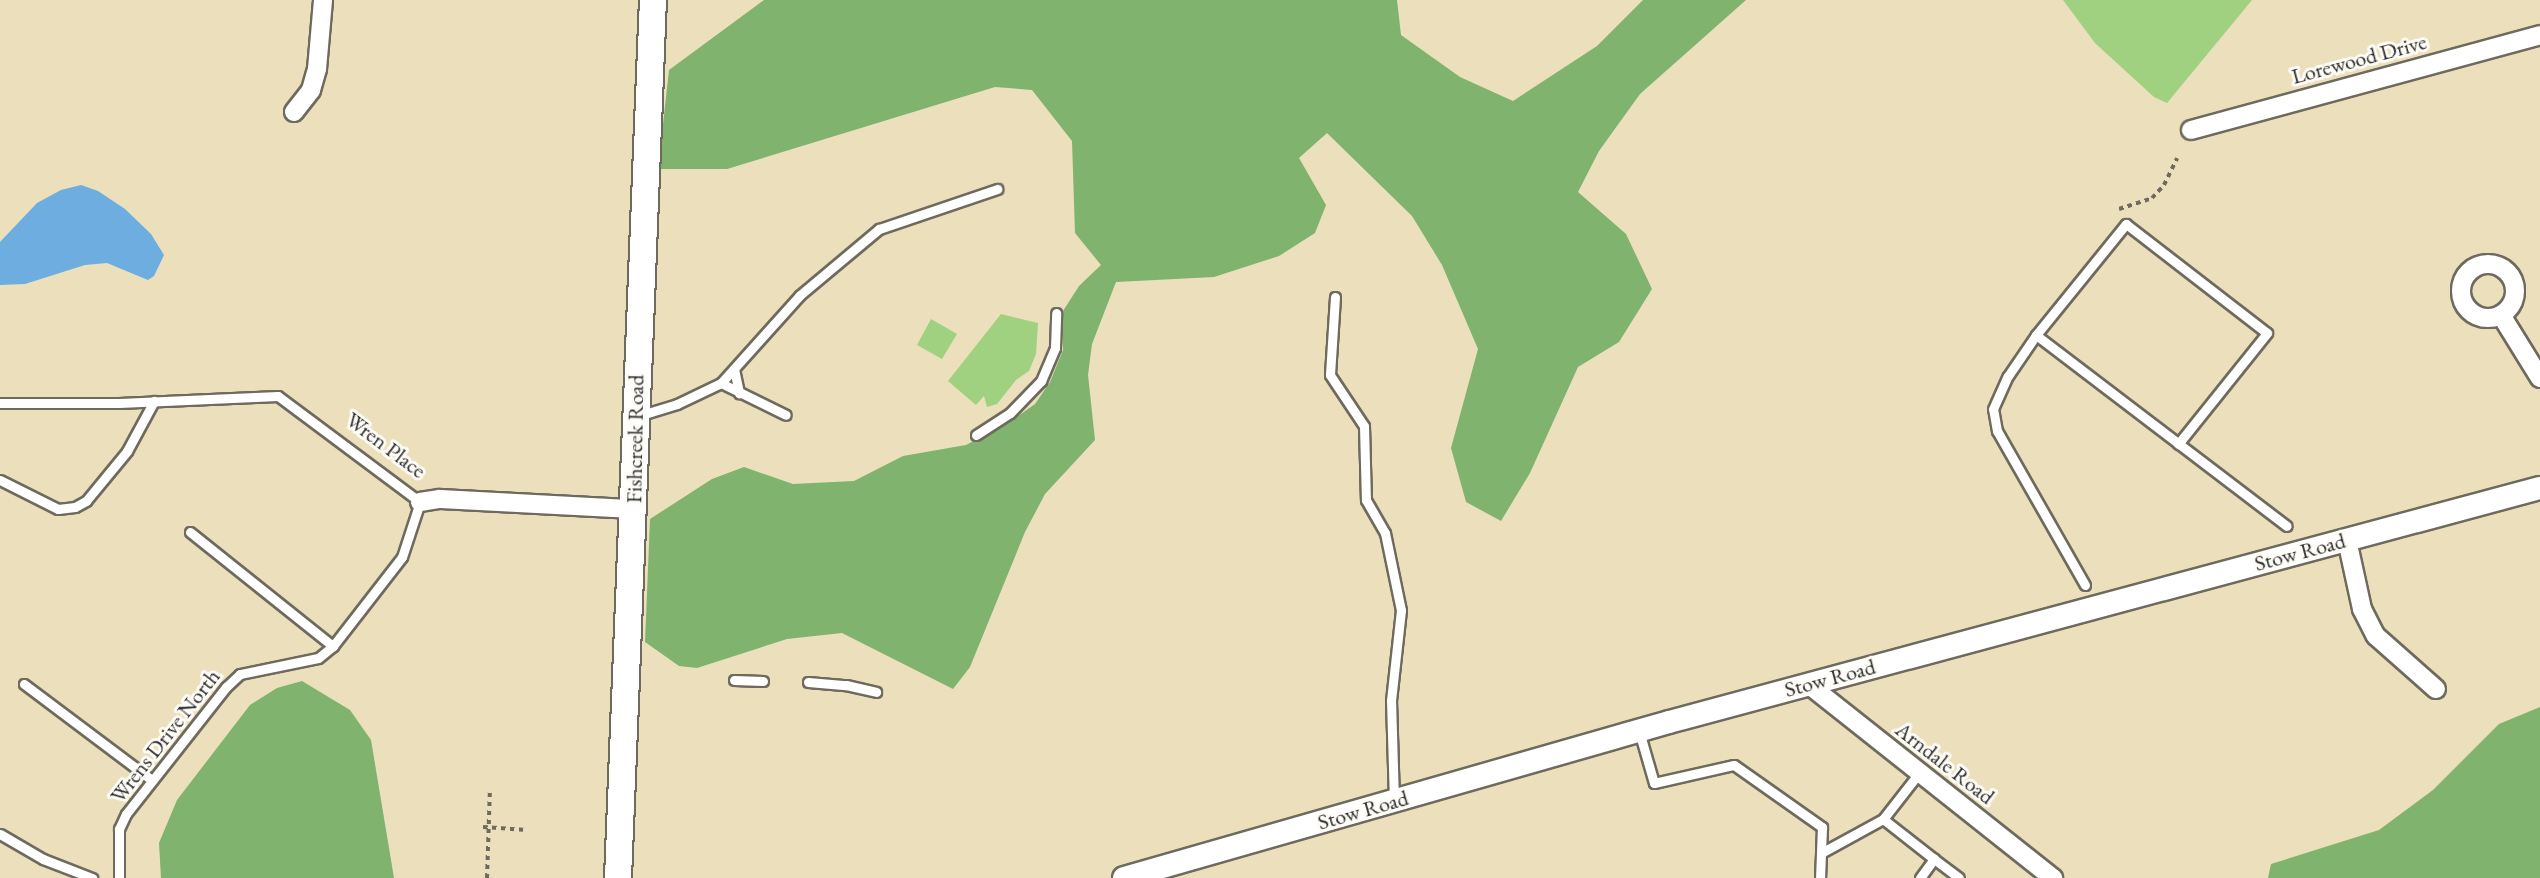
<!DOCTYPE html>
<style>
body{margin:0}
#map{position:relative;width:2540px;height:878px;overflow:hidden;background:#ebdfbc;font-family:"EB Garamond",serif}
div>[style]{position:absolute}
.green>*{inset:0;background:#9fd180}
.forest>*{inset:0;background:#7fb36e}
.water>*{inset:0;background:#6dade0}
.path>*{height:4px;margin-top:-2px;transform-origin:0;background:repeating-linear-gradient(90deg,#6e6a5e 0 4.5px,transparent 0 9px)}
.roads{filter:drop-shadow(2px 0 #6e6a5e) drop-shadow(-2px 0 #6e6a5e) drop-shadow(0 2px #6e6a5e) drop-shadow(0 -2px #6e6a5e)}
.service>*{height:9px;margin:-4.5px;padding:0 4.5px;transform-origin:4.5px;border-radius:4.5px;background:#fff}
.minor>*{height:18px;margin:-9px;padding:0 9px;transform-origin:9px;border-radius:9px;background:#fff}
.minor>.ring{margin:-9px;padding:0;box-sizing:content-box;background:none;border:18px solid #fff;border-radius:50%}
.tertiary>*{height:22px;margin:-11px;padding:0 11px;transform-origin:11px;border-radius:11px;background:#fff}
.secondary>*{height:26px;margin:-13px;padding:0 13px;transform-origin:13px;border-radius:13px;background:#fff}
span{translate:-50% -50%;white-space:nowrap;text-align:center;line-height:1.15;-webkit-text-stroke:6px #fdfcf7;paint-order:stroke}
.street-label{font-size:22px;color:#2b2b2b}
</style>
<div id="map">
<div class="green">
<i style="clip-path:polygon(2063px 0,2252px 0,2167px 103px,2154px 97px,2095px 43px)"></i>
<i style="clip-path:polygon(1001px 314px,1038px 323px,1036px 354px,1029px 371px,1016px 380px,997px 404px,987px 407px,984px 396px,976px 405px,948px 381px)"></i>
<i style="clip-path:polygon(931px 319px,957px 334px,942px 359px,917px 345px)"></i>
</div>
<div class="forest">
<i style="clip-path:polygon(764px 0,1397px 0,1401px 35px,1460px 77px,1513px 101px,1597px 46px,1643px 0,1746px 0,1640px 94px,1599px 151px,1578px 192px,1626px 234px,1652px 289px,1619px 342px,1578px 367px,1530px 473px,1501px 521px,1466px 502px,1451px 448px,1478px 349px,1442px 265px,1412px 216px,1327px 133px,1299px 158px,1326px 205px,1315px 233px,1279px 256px,1214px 277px,1116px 282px,1092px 344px,1088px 375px,1095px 440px,1045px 494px,1025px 532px,970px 667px,953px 689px,842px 633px,787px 639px,697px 668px,679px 666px,645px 642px,650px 519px,712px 479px,744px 467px,793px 484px,854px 481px,903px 456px,966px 445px,1007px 424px,1035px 404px,1050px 382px,1063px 350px,1063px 311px,1079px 286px,1101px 265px,1075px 233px,1072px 141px,1032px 90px,995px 87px,727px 169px,658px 169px,669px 70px)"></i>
<i style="clip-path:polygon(302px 681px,350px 710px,371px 740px,394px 878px,161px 878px,159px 843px,177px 800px,250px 705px,277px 688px)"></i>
<i style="clip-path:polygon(2540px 707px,2540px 878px,2268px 878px,2271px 864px,2379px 830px,2433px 790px,2499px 724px)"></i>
</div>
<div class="water">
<i style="clip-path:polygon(81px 185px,98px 191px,125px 209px,151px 234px,164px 255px,154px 276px,148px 280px,107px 263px,85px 265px,25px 284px,0 285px,0 242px,37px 203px,61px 190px)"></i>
</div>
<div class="path">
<i style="left:2119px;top:209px;width:35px;rotate:-18deg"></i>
<i style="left:2152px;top:198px;width:18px;rotate:-47deg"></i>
<i style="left:2164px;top:185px;width:30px;rotate:-64deg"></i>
<i style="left:483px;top:827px;width:44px;rotate:3.9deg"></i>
<i style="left:487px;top:878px;width:89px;rotate:-88.1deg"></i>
</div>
<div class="roads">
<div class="service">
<i style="left:1335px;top:297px;width:78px;rotate:93.7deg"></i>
<i style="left:1330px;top:375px;width:61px;rotate:56.3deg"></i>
<i style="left:1364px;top:426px;width:74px;rotate:88.5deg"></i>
<i style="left:1366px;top:500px;width:38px;rotate:60deg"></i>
<i style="left:1385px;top:533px;width:79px;rotate:78.3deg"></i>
<i style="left:1401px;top:610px;width:91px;rotate:96.3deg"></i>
<i style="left:1391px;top:700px;width:100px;rotate:88.3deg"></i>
<i style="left:2036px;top:335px;width:143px;rotate:-51deg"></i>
<i style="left:2126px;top:224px;width:178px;rotate:37.7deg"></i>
<i style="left:2267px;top:333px;width:142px;rotate:128.7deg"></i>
<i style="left:734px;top:369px;width:25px;rotate:78deg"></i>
<i style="left:721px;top:383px;width:72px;rotate:26.2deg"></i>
<i style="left:0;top:403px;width:119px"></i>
<i style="left:119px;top:403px;width:159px;rotate:-2.5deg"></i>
<i style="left:278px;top:396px;width:177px;rotate:36.7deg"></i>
<i style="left:420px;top:502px;width:58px;rotate:108.1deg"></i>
<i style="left:402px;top:557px;width:113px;rotate:127.8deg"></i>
<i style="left:333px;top:646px;width:19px;rotate:141deg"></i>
<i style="left:318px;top:658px;width:80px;rotate:168.4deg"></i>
<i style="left:240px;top:674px;width:19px;rotate:137deg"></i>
<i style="left:226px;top:687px;width:162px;rotate:128.2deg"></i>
<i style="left:126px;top:814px;width:17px;rotate:115deg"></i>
<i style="left:119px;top:829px;width:49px;rotate:90deg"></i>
<i style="left:638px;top:416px;width:41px;rotate:-17.1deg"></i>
<i style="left:677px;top:404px;width:49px;rotate:-25.5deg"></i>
<i style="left:721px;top:383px;width:118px;rotate:-48.1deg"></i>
<i style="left:800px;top:295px;width:103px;rotate:-39.9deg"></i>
<i style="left:879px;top:229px;width:125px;rotate:-18.7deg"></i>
<i style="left:976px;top:435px;width:40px;rotate:-32.9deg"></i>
<i style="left:1010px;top:413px;width:45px;rotate:-45.9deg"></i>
<i style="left:1041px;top:381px;width:36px;rotate:-67deg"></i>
<i style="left:1055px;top:348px;width:35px;rotate:-88deg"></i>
<i style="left:0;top:480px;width:65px;rotate:26.6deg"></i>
<i style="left:58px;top:509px;width:17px;rotate:-7deg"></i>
<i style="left:75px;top:507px;width:13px;rotate:-29deg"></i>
<i style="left:86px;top:501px;width:65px;rotate:-50.6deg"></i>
<i style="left:127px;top:451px;width:57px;rotate:-61.6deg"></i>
<i style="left:190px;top:532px;width:183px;rotate:38.6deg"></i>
<i style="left:2085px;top:585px;width:177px;rotate:-119.7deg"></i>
<i style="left:1997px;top:431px;width:22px;rotate:-100deg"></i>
<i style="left:1993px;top:409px;width:36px;rotate:-66deg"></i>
<i style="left:2008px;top:376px;width:50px;rotate:-55.7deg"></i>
<i style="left:2036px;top:335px;width:315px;rotate:37.3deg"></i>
<i style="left:734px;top:680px;width:29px;rotate:2deg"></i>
<i style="left:808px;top:682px;width:38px;rotate:5deg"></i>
<i style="left:846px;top:685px;width:31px;rotate:13deg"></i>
<i style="left:24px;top:684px;width:160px;rotate:36.9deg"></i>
<i style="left:1639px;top:731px;width:54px;rotate:73.9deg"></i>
<i style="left:1654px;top:783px;width:82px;rotate:-12.7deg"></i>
<i style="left:1734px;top:765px;width:108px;rotate:35.2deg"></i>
<i style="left:1822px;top:827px;width:51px;rotate:92.2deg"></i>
<i style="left:1919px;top:773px;width:58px;rotate:128deg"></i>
<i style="left:1883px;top:819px;width:65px;rotate:38.1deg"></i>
<i style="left:0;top:834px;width:50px;rotate:30.2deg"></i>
<i style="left:43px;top:859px;width:53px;rotate:21.2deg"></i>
<i style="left:1821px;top:853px;width:71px;rotate:-28.7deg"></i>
<i style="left:1920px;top:878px;width:24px;rotate:-54deg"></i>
<i style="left:1934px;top:859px;width:31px;rotate:37deg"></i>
</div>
<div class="minor">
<i style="left:294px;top:112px;width:28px;rotate:-52deg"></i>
<i style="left:311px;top:90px;width:22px;rotate:-74deg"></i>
<i style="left:317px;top:69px;width:69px;rotate:-85deg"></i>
<i style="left:2191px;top:130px;width:362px;rotate:-15.2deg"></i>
<i class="ring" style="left:2461px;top:264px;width:36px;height:36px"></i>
<i style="left:2501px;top:315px;width:74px;rotate:58.2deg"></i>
<i style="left:420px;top:502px;width:20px;rotate:-9deg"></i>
<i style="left:440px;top:499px;width:194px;rotate:3deg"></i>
<i style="left:2347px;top:540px;width:71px;rotate:77.7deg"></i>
<i style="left:2362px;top:609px;width:30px;rotate:63deg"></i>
<i style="left:2376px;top:636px;width:80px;rotate:41.5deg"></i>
<i style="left:1808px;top:684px;width:313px;rotate:38.4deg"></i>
</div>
<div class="tertiary">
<i style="left:1124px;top:878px;width:567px;rotate:-15.97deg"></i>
<i style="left:1669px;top:722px;width:902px;rotate:-15.04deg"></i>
</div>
<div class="secondary">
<i style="left:618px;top:878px;width:879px;rotate:-87.72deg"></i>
</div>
</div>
<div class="street-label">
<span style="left:2359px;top:59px;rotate:-15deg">Lorewood Drive</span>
<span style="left:635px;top:439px;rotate:-89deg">Fishcreek Road</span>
<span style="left:386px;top:445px;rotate:37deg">Wren Place</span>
<span style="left:2300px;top:552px;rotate:-15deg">Stow Road</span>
<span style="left:1830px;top:678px;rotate:-15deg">Stow Road</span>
<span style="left:165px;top:736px;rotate:-52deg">Wrens Drive North</span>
<span style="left:1945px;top:763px;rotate:38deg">Arndale Road</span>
<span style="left:1363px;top:810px;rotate:-16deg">Stow Road</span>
</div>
</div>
